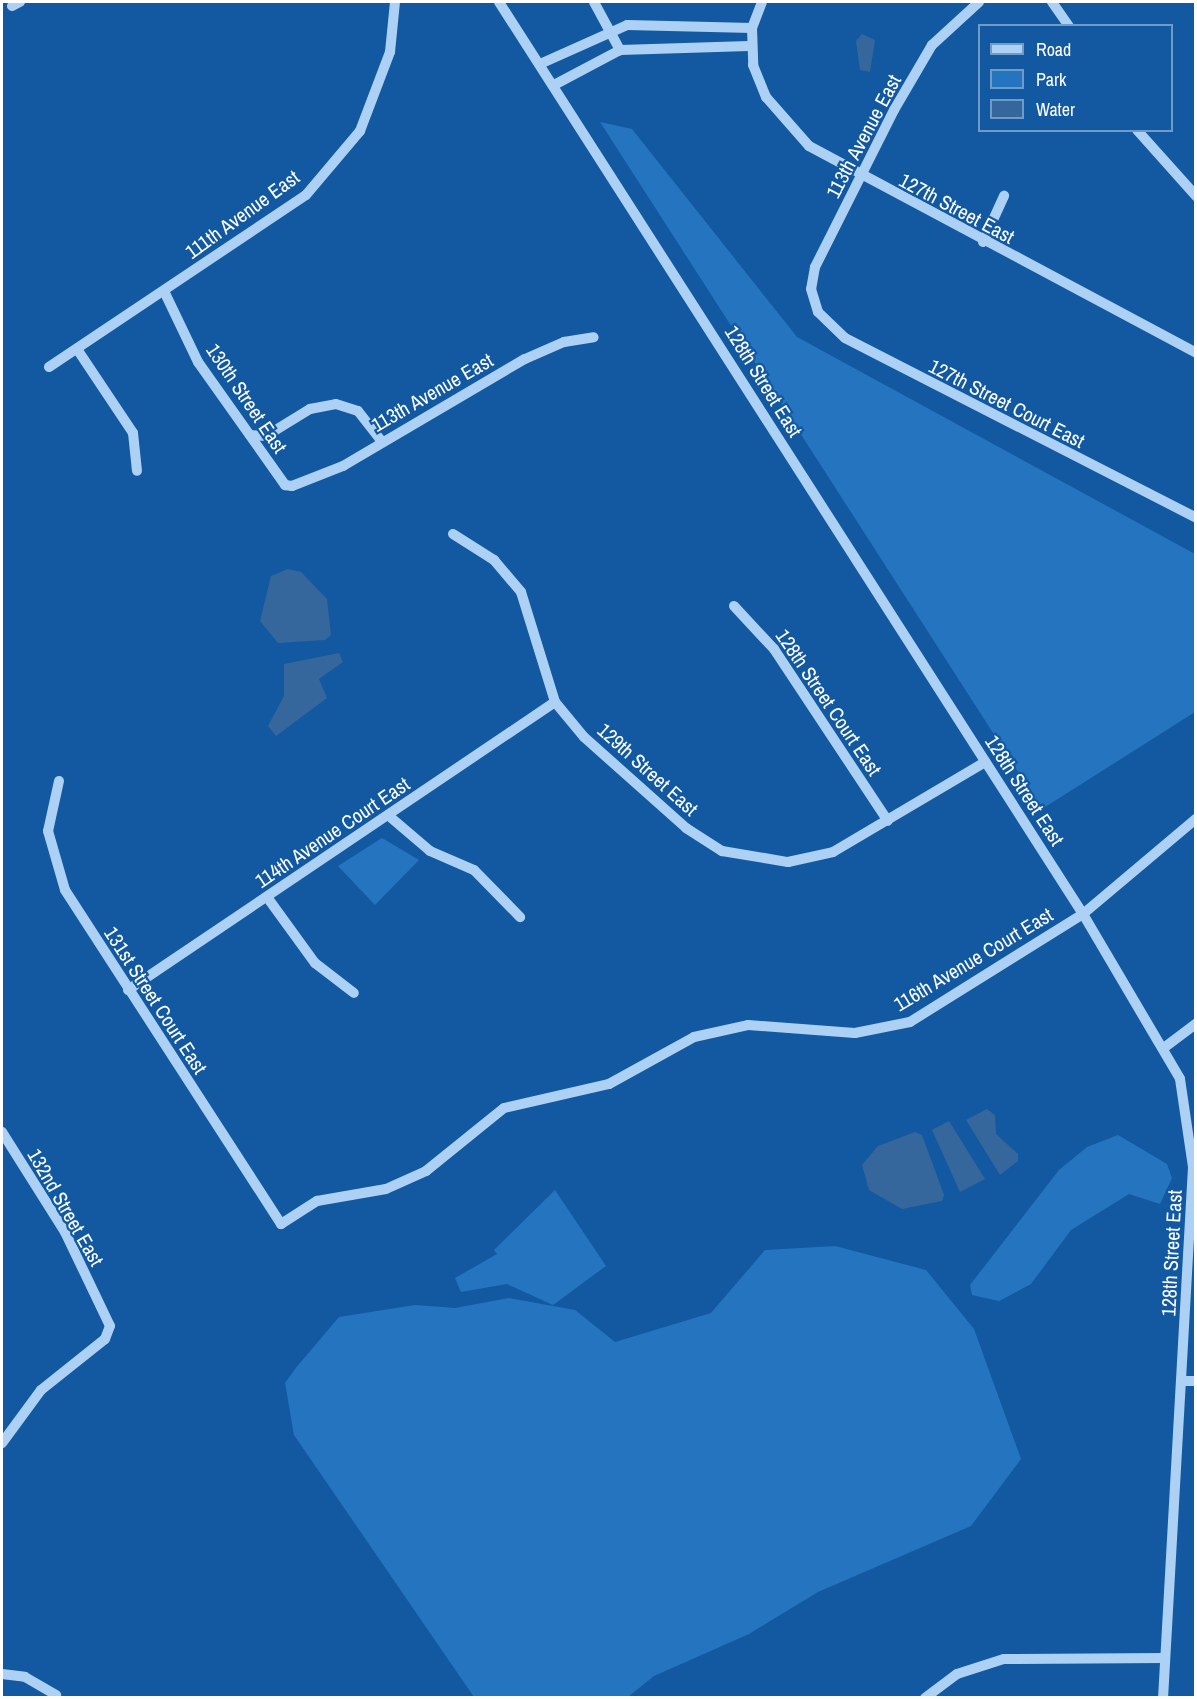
<!DOCTYPE html>
<style>
body{margin:0}
#map{position:relative;width:1197px;height:1699px;overflow:hidden;background:#1259a2;font-family:"Archivo Narrow",sans-serif}
div>[style]{position:absolute}
.green>*{inset:0;background:#2574c0}
.water>*{inset:0;background:#35679c}
.minor>*{height:10px;margin:-5px;padding:0 5px;transform-origin:5px;border-radius:5px;background:#acd1f5}
span{translate:-50% -50%;white-space:nowrap;text-align:center;line-height:1.15;-webkit-text-stroke:4.5px #1259a2;paint-order:stroke}
.street-label{font-size:20px;color:#fff}
.frame{position:absolute;inset:0;border:3px solid #fff;pointer-events:none}
.legend{position:absolute;left:978px;top:24px;width:195px;height:108px;box-sizing:border-box;background:#1259a2;border:2px solid #719bc7;margin:0;padding:8px 10px;list-style:none;font-size:18px;color:#fff}
.legend li{display:flex;align-items:center;gap:12px;height:30px}
.legend b{width:30px;border:2px solid #719bc7}
</style>
<div id="map">
<div class="green">
<i style="clip-path:polygon(600px 122px,632px 129px,797px 337px,1195px 554px,1195px 712px,1042px 809px)"></i>
<i style="clip-path:polygon(382px 838px,419px 860px,375px 905px,338px 866px)"></i>
<i style="clip-path:polygon(1118px 1135px,1167px 1164px,1172px 1178px,1160px 1204px,1129px 1194px,1071px 1230px,1031px 1284px,999px 1301px,972px 1295px,970px 1285px,1059px 1170px,1087px 1147px)"></i>
<i style="clip-path:polygon(555px 1190px,606px 1266px,553px 1305px,507px 1284px,461px 1292px,455px 1278px,497px 1254px,494px 1250px)"></i>
<i style="clip-path:polygon(835px 1246px,926px 1270px,974px 1329px,1021px 1459px,971px 1526px,818px 1592px,749px 1634px,654px 1676px,628px 1697px,474px 1697px,294px 1435px,285px 1383px,295px 1369px,339px 1317px,415px 1305px,455px 1308px,509px 1298px,575px 1310px,615px 1342px,711px 1313px,765px 1250px)"></i>
</div>
<div class="water">
<i style="clip-path:polygon(862px 34px,875px 40px,870px 72px,860px 70px,856px 41px)"></i>
<i style="clip-path:polygon(288px 569px,301px 572px,327px 599px,331px 635px,325px 640px,278px 643px,260px 621px,271px 576px)"></i>
<i style="clip-path:polygon(339px 653px,343px 662px,319px 679px,327px 698px,276px 736px,268px 726px,284px 696px,284px 664px)"></i>
<i style="clip-path:polygon(987px 1109px,995px 1115px,996px 1134px,1018px 1154px,1018px 1161px,1000px 1175px,966px 1120px)"></i>
<i style="clip-path:polygon(949px 1121px,985px 1179px,960px 1192px,932px 1130px)"></i>
<i style="clip-path:polygon(915px 1132px,922px 1135px,944px 1195px,942px 1201px,902px 1209px,869px 1190px,862px 1165px,878px 1146px)"></i>
</div>
<div class="minor">
<i style="left:499px;top:2px;width:1083px;rotate:57.37deg"></i>
<i style="left:1083px;top:914px;width:191px;rotate:59.5deg"></i>
<i style="left:1180px;top:1079px;width:89px;rotate:81.6deg"></i>
<i style="left:1193px;top:1167px;width:532px;rotate:93.23deg"></i>
<i style="left:594px;top:2px;width:55px;rotate:61.6deg"></i>
<i style="left:762px;top:2px;width:28px;rotate:111deg"></i>
<i style="left:752px;top:28px;width:37px;rotate:88deg"></i>
<i style="left:753px;top:65px;width:35px;rotate:68deg"></i>
<i style="left:766px;top:97px;width:65px;rotate:48.7deg"></i>
<i style="left:809px;top:146px;width:439px;rotate:28.1deg"></i>
<i style="left:979px;top:2px;width:64px;rotate:137.5deg"></i>
<i style="left:932px;top:45px;width:75px;rotate:120.3deg"></i>
<i style="left:894px;top:110px;width:176px;rotate:116.7deg"></i>
<i style="left:815px;top:267px;width:22px;rotate:100deg"></i>
<i style="left:811px;top:289px;width:24px;rotate:73deg"></i>
<i style="left:818px;top:312px;width:37px;rotate:44deg"></i>
<i style="left:845px;top:338px;width:394px;rotate:27.1deg"></i>
<i style="left:1052px;top:2px;width:29px;rotate:55deg"></i>
<i style="left:12px;top:6px;width:9px;rotate:-27deg"></i>
<i style="left:540px;top:64px;width:95px;rotate:-24.1deg"></i>
<i style="left:627px;top:25px;width:125px;rotate:1.4deg"></i>
<i style="left:554px;top:85px;width:75px;rotate:-27.9deg"></i>
<i style="left:620px;top:50px;width:129px;rotate:-1.8deg"></i>
<i style="left:1137px;top:130px;width:89px;rotate:48.2deg"></i>
<i style="left:983px;top:242px;width:51px;rotate:-65.5deg"></i>
<i style="left:164px;top:291px;width:79px;rotate:64.4deg"></i>
<i style="left:198px;top:362px;width:151px;rotate:54.7deg"></i>
<i style="left:285px;top:485px;width:7px;rotate:8deg"></i>
<i style="left:292px;top:486px;width:55px;rotate:-21.4deg"></i>
<i style="left:343px;top:466px;width:211px;rotate:-30.5deg"></i>
<i style="left:525px;top:359px;width:43px;rotate:-23.6deg"></i>
<i style="left:564px;top:342px;width:30px;rotate:-9deg"></i>
<i style="left:77px;top:349px;width:101px;rotate:56.3deg"></i>
<i style="left:133px;top:433px;width:38px;rotate:84deg"></i>
<i style="left:49px;top:367px;width:309px;rotate:-33.8deg"></i>
<i style="left:306px;top:195px;width:84px;rotate:-49.8deg"></i>
<i style="left:360px;top:131px;width:85px;rotate:-69.2deg"></i>
<i style="left:390px;top:52px;width:50px;rotate:-84.3deg"></i>
<i style="left:250px;top:435px;width:16px;rotate:4deg"></i>
<i style="left:266px;top:436px;width:52px;rotate:-31.5deg"></i>
<i style="left:310px;top:409px;width:26px;rotate:-11deg"></i>
<i style="left:336px;top:404px;width:23px;rotate:18deg"></i>
<i style="left:358px;top:411px;width:39px;rotate:52deg"></i>
<i style="left:453px;top:534px;width:49px;rotate:32.4deg"></i>
<i style="left:494px;top:560px;width:42px;rotate:49.8deg"></i>
<i style="left:521px;top:592px;width:115px;rotate:72.8deg"></i>
<i style="left:555px;top:702px;width:45px;rotate:50.4deg"></i>
<i style="left:584px;top:737px;width:137px;rotate:41.7deg"></i>
<i style="left:686px;top:828px;width:43px;rotate:32.6deg"></i>
<i style="left:722px;top:851px;width:67px;rotate:9.5deg"></i>
<i style="left:788px;top:862px;width:46px;rotate:-12.5deg"></i>
<i style="left:833px;top:852px;width:177px;rotate:-30.6deg"></i>
<i style="left:734px;top:606px;width:59px;rotate:47.1deg"></i>
<i style="left:774px;top:649px;width:206px;rotate:56.5deg"></i>
<i style="left:59px;top:781px;width:51px;rotate:102.4deg"></i>
<i style="left:48px;top:831px;width:61px;rotate:73.9deg"></i>
<i style="left:65px;top:890px;width:398px;rotate:57.1deg"></i>
<i style="left:281px;top:1224px;width:43px;rotate:-32.6deg"></i>
<i style="left:317px;top:1201px;width:70px;rotate:-9.9deg"></i>
<i style="left:386px;top:1189px;width:44px;rotate:-24.2deg"></i>
<i style="left:426px;top:1171px;width:100px;rotate:-38.9deg"></i>
<i style="left:504px;top:1108px;width:108px;rotate:-12.9deg"></i>
<i style="left:609px;top:1084px;width:97px;rotate:-28.9deg"></i>
<i style="left:694px;top:1037px;width:55px;rotate:-12.5deg"></i>
<i style="left:748px;top:1025px;width:107px;rotate:4.3deg"></i>
<i style="left:855px;top:1033px;width:56px;rotate:-11.3deg"></i>
<i style="left:910px;top:1022px;width:204px;rotate:-32deg"></i>
<i style="left:1083px;top:914px;width:148px;rotate:-40.1deg"></i>
<i style="left:389px;top:816px;width:54px;rotate:40.5deg"></i>
<i style="left:430px;top:851px;width:48px;rotate:23.4deg"></i>
<i style="left:474px;top:870px;width:66px;rotate:45.6deg"></i>
<i style="left:267px;top:897px;width:82px;rotate:54deg"></i>
<i style="left:315px;top:963px;width:49px;rotate:37.6deg"></i>
<i style="left:128px;top:990px;width:515px;rotate:-34deg"></i>
<i style="left:1165px;top:1047px;width:39px;rotate:-37deg"></i>
<i style="left:2px;top:1132px;width:118px;rotate:57.8deg"></i>
<i style="left:65px;top:1232px;width:104px;rotate:64.4deg"></i>
<i style="left:110px;top:1326px;width:14px;rotate:111deg"></i>
<i style="left:105px;top:1339px;width:82px;rotate:141.4deg"></i>
<i style="left:41px;top:1390px;width:66px;rotate:126.3deg"></i>
<i style="left:1182px;top:1381px;width:14px"></i>
<i style="left:2px;top:1674px;width:23px;rotate:7deg"></i>
<i style="left:25px;top:1677px;width:36px;rotate:30deg"></i>
<i style="left:925px;top:1698px;width:40px;rotate:-37deg"></i>
<i style="left:957px;top:1674px;width:49px;rotate:-17.7deg"></i>
<i style="left:1004px;top:1659px;width:161px;rotate:-0.4deg"></i>
</div>
<div class="street-label">
<span style="left:863px;top:136px;rotate:-62deg">113th Avenue East</span>
<span style="left:957px;top:208px;rotate:28deg">127th Street East</span>
<span style="left:242px;top:214px;rotate:-36deg">111th Avenue East</span>
<span style="left:764px;top:381px;rotate:58deg">128th Street East</span>
<span style="left:432px;top:392px;rotate:-30deg">113th Avenue East</span>
<span style="left:247px;top:398px;rotate:56deg">130th Street East</span>
<span style="left:1007px;top:403px;rotate:27deg">127th Street Court East</span>
<span style="left:829px;top:702px;rotate:56deg">128th Street Court East</span>
<span style="left:648px;top:769px;rotate:42deg">129th Street East</span>
<span style="left:1025px;top:790px;rotate:57deg">128th Street East</span>
<span style="left:332px;top:832px;rotate:-34deg">114th Avenue Court East</span>
<span style="left:973px;top:959px;rotate:-31deg">116th Avenue Court East</span>
<span style="left:156px;top:1000px;rotate:57deg">131st Street Court East</span>
<span style="left:66px;top:1207px;rotate:60deg">132nd Street East</span>
<span style="left:1171px;top:1253px;rotate:-87deg">128th Street East</span>
</div>
<div class="frame"></div>
<ul class="legend">
<li><b style="height:8px;background:#acd1f5"></b>Road</li>
<li><b style="height:16px;background:#2574c0"></b>Park</li>
<li><b style="height:16px;background:#35679c"></b>Water</li>
</ul>
</div>
